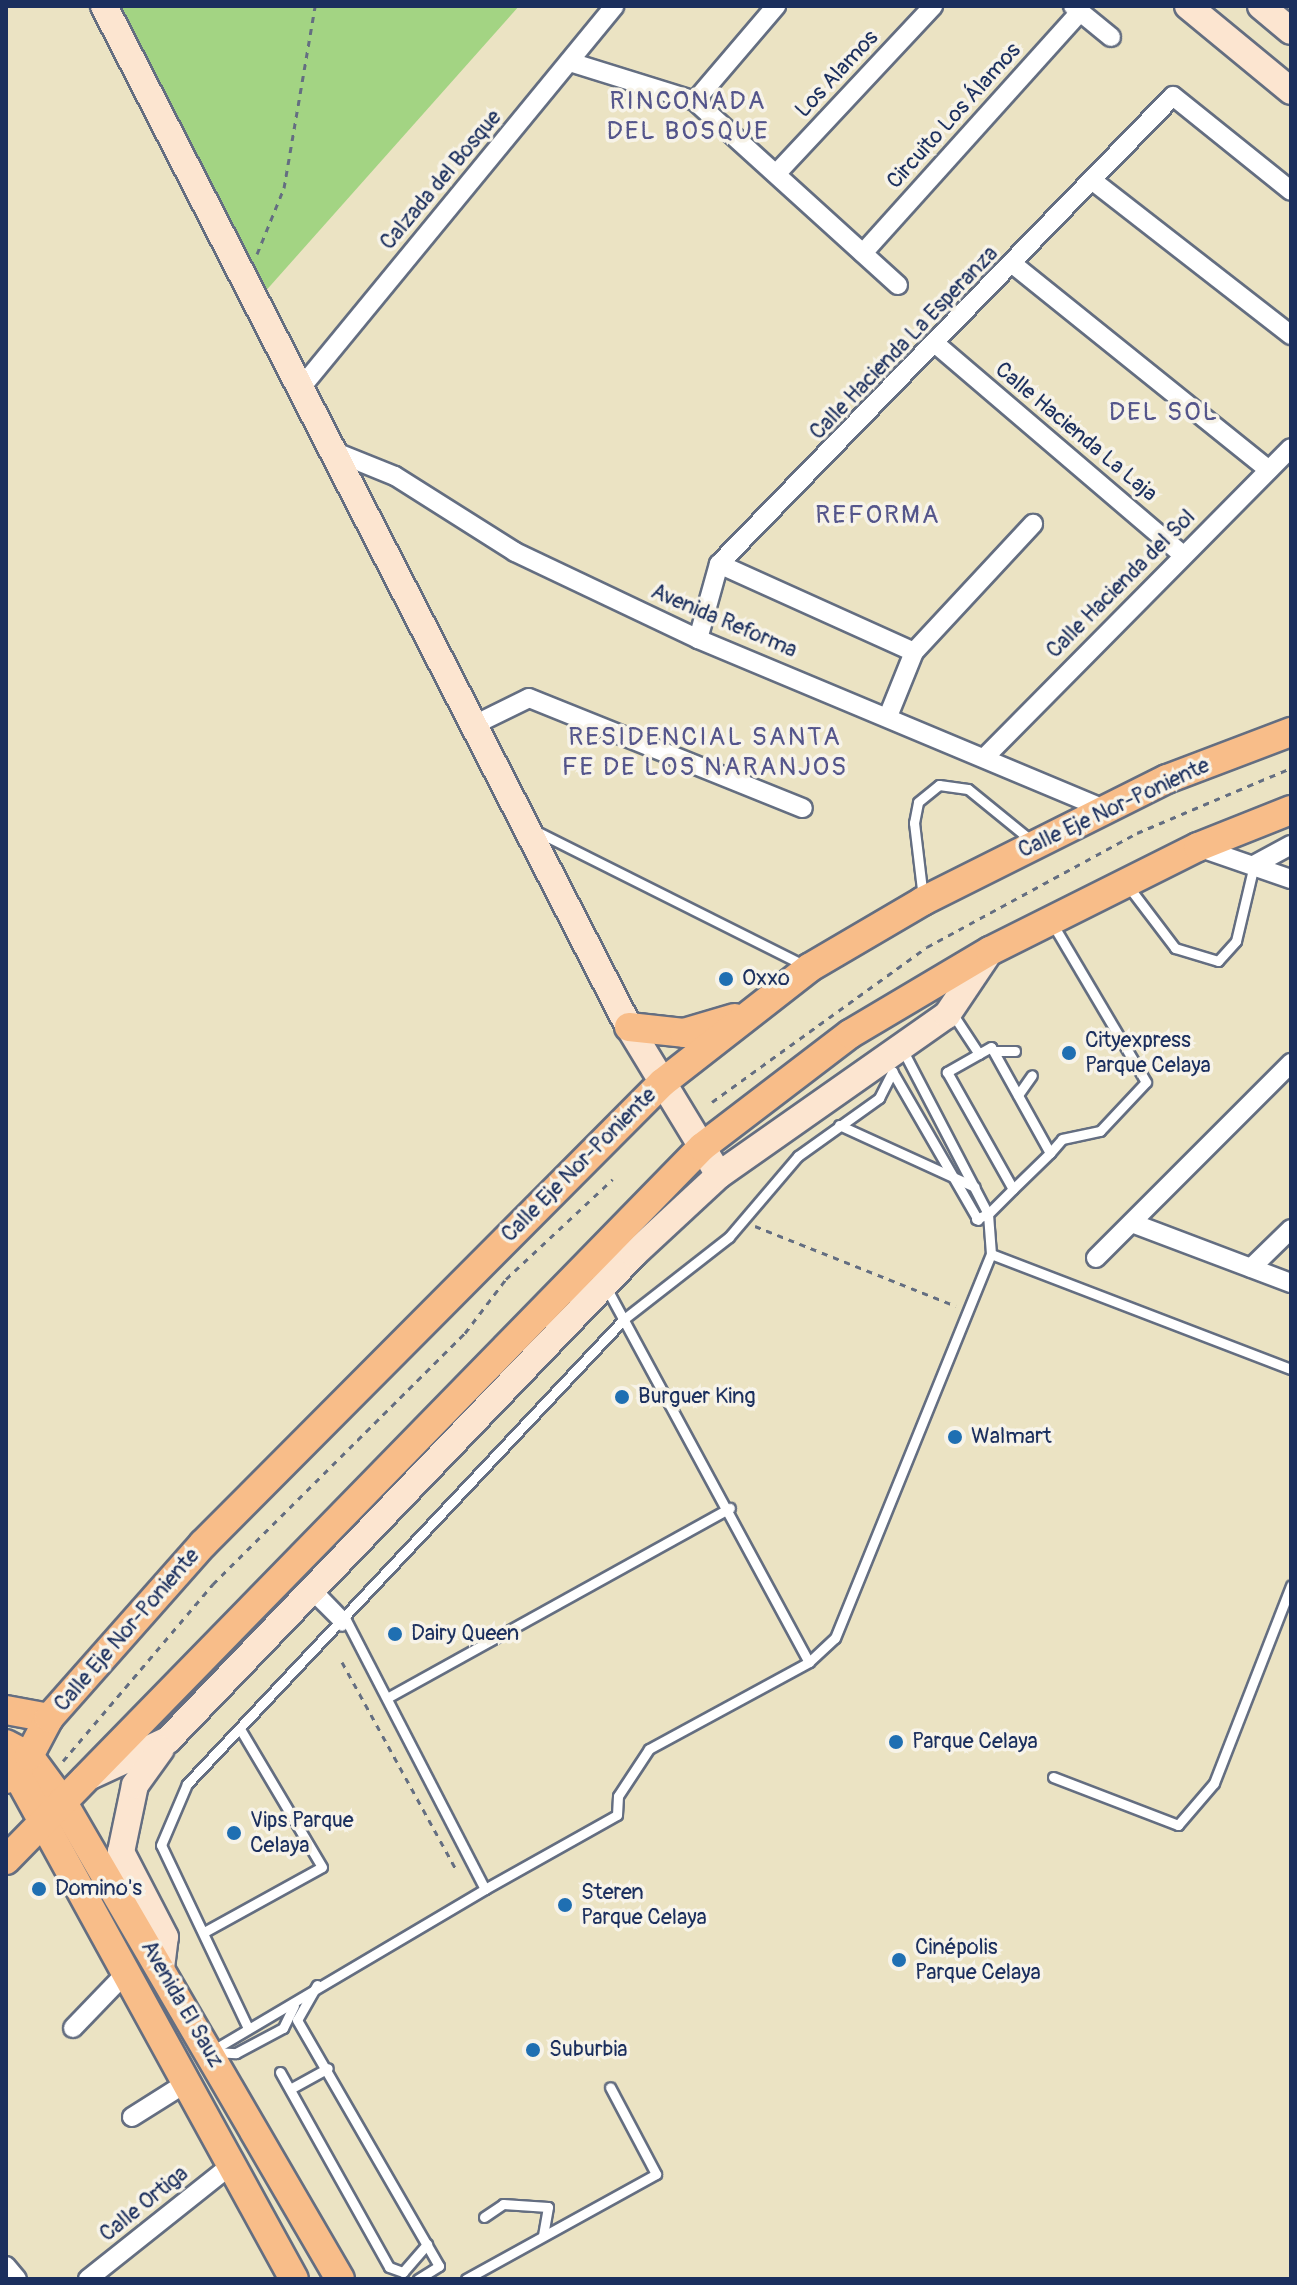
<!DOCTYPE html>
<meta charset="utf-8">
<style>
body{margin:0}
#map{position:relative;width:1297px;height:2285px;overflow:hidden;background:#ebe3c3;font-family:Pangolin,sans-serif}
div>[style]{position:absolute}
.green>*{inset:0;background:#a3d483}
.path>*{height:3px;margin-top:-1.5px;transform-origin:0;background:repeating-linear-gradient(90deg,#646e81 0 6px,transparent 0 12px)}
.roads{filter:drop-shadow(2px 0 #646e81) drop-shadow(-2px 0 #646e81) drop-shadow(0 2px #646e81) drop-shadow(0 -2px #646e81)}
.lane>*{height:9px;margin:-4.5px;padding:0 4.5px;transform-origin:4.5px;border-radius:4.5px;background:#fff}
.street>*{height:18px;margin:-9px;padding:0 9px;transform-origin:9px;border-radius:9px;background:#fff}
.secondary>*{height:26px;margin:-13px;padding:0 13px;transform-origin:13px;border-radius:13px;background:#fce5d0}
.primary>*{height:28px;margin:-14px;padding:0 14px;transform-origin:14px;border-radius:14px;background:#f8bd89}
.dots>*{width:22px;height:22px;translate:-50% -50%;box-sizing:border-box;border:4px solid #f7f3e8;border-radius:50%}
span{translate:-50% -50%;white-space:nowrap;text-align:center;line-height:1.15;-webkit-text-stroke:7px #f7f3e8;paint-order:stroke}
.street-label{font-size:22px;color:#1b2f5e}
.poi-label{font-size:22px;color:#1b2f5e}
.left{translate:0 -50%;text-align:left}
.quarter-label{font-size:26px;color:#54558b;letter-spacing:2px}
.frame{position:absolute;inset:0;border:8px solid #1b2f5e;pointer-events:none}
</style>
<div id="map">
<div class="green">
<i style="clip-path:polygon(117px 6px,519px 6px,263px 294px)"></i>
</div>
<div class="path">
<i style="left:257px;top:254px;width:71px;rotate:-67.8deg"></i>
<i style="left:284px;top:188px;width:185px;rotate:-80.3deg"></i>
<i style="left:712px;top:1102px;width:265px;rotate:-35.8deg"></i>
<i style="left:927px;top:947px;width:239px;rotate:-28.5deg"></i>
<i style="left:1137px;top:833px;width:167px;rotate:-22.9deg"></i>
<i style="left:755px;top:1226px;width:216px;rotate:21.7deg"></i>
<i style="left:342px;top:1662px;width:236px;rotate:61.2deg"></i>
<i style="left:63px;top:1761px;width:232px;rotate:-49.7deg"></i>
<i style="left:213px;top:1584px;width:356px;rotate:-44.9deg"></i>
<i style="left:465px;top:1333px;width:68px;rotate:-52.8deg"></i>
<i style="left:506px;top:1279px;width:146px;rotate:-43.1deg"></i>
</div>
<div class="roads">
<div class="lane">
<i style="left:536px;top:831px;width:302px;rotate:26.6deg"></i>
<i style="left:1128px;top:886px;width:78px;rotate:52.8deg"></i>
<i style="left:1175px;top:948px;width:45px;rotate:16.8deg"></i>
<i style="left:1218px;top:961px;width:27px;rotate:-48deg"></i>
<i style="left:1236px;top:941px;width:78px;rotate:-76.7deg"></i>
<i style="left:923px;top:898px;width:76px;rotate:-96.8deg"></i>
<i style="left:914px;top:823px;width:21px;rotate:-79deg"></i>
<i style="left:918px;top:802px;width:27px;rotate:-39deg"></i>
<i style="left:939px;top:785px;width:29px;rotate:8deg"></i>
<i style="left:968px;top:789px;width:84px;rotate:39.2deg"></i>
<i style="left:952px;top:1013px;width:49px;rotate:56.6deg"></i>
<i style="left:994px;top:1051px;width:21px"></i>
<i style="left:892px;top:1071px;width:172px;rotate:60deg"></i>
<i style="left:1018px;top:1095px;width:24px;rotate:-55deg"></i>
<i style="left:839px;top:1125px;width:149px;rotate:24.5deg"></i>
<i style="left:1050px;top:1153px;width:18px;rotate:-49deg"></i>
<i style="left:1062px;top:1139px;width:39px;rotate:-12deg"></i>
<i style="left:1100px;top:1131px;width:67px;rotate:-46.8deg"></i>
<i style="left:1146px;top:1082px;width:185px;rotate:-120.6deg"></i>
<i style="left:976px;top:1219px;width:13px;rotate:-23deg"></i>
<i style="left:988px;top:1214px;width:35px;rotate:-45deg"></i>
<i style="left:1013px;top:1189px;width:52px;rotate:-44.2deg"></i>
<i style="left:1050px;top:1153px;width:121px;rotate:-119.1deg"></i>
<i style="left:991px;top:1047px;width:51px;rotate:150.4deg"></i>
<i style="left:947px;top:1072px;width:134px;rotate:60.6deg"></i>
<i style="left:991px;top:1254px;width:321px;rotate:21deg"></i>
<i style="left:607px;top:1289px;width:424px;rotate:61.6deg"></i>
<i style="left:809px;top:1662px;width:35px;rotate:-43deg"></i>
<i style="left:835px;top:1638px;width:414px;rotate:-67.9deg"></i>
<i style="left:991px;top:1254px;width:40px;rotate:-94.3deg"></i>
<i style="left:988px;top:1214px;width:186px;rotate:-117.5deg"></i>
<i style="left:318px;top:1590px;width:39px;rotate:46deg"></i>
<i style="left:345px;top:1618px;width:305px;rotate:62.7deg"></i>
<i style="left:485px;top:1889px;width:151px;rotate:-29.3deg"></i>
<i style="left:617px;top:1815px;width:19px;rotate:-87deg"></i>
<i style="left:618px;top:1796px;width:56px;rotate:-56.6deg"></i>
<i style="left:649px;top:1749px;width:182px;rotate:-28.5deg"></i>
<i style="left:312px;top:1596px;width:42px;rotate:45deg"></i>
<i style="left:387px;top:1698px;width:392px;rotate:-29deg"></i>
<i style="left:1053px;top:1777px;width:134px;rotate:21deg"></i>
<i style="left:1178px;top:1825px;width:55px;rotate:-49.4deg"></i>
<i style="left:1214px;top:1783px;width:212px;rotate:-68.7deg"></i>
<i style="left:206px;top:1931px;width:132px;rotate:-28.9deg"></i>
<i style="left:322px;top:1867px;width:161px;rotate:-120.7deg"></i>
<i style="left:317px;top:1985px;width:40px;rotate:119.7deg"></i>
<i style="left:297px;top:2020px;width:284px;rotate:60deg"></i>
<i style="left:439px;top:2266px;width:25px;rotate:148deg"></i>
<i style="left:247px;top:2026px;width:200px;rotate:-115.4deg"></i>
<i style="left:161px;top:1845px;width:66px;rotate:-66.9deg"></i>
<i style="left:187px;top:1784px;width:638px;rotate:-46.78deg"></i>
<i style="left:624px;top:1319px;width:133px;rotate:-38deg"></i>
<i style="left:729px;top:1237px;width:106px;rotate:-49.6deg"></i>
<i style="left:798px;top:1156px;width:100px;rotate:-35.6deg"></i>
<i style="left:879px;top:1098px;width:30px;rotate:-63deg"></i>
<i style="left:213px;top:2050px;width:316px;rotate:-30.6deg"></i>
<i style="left:214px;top:2052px;width:22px;rotate:3deg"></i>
<i style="left:236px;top:2053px;width:53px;rotate:-28deg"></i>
<i style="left:283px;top:2028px;width:25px;rotate:-64deg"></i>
<i style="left:280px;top:2072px;width:223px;rotate:60.8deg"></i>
<i style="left:389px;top:2267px;width:15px;rotate:20deg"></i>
<i style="left:403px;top:2272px;width:37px;rotate:-49deg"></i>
<i style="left:290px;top:2089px;width:43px;rotate:-28.9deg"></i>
<i style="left:484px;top:2217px;width:23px;rotate:-34deg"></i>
<i style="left:503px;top:2204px;width:45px;rotate:3.8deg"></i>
<i style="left:548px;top:2207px;width:29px;rotate:100deg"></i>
<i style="left:466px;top:2279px;width:217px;rotate:-28.9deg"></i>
<i style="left:656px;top:2174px;width:98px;rotate:-117.9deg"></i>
</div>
<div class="street">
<i style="left:1073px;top:6px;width:49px;rotate:39.2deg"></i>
<i style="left:570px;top:62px;width:131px;rotate:17.3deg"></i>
<i style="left:695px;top:101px;width:274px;rotate:42.2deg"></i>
<i style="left:695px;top:101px;width:125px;rotate:-49.5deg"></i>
<i style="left:776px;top:174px;width:230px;rotate:-46.9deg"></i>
<i style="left:1093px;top:181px;width:251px;rotate:37.9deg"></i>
<i style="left:863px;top:253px;width:324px;rotate:-48deg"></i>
<i style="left:1014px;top:265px;width:327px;rotate:38.8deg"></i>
<i style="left:937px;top:345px;width:323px;rotate:40.5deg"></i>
<i style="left:304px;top:384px;width:489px;rotate:-50.6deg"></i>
<i style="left:338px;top:453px;width:61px;rotate:22deg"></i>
<i style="left:395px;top:476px;width:142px;rotate:32.3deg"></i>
<i style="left:515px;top:552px;width:203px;rotate:25.4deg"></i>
<i style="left:698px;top:639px;width:441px;rotate:22.7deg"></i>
<i style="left:719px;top:564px;width:214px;rotate:24.3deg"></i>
<i style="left:698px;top:639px;width:78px;rotate:-74.4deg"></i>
<i style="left:719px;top:564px;width:652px;rotate:-45.87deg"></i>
<i style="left:1173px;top:96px;width:151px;rotate:38.8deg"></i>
<i style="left:889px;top:714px;width:67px;rotate:-68deg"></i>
<i style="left:914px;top:652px;width:175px;rotate:-47.1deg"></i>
<i style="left:474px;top:725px;width:61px;rotate:-26.1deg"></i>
<i style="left:529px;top:698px;width:295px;rotate:21.9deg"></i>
<i style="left:986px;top:756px;width:433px;rotate:-45.3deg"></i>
<i style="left:1198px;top:847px;width:98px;rotate:19deg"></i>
<i style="left:1254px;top:865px;width:42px;rotate:-28.4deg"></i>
<i style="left:1132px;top:1223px;width:170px;rotate:20.7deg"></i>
<i style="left:1096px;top:1258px;width:276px;rotate:-45deg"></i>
<i style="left:1251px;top:1268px;width:56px;rotate:-44.3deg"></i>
<i style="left:73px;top:2028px;width:75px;rotate:-46.1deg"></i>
<i style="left:132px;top:2117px;width:64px;rotate:-32.2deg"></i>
<i style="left:6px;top:2266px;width:17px;rotate:50deg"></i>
<i style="left:88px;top:2279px;width:181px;rotate:-38.5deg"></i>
</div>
<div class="secondary">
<i style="left:104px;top:6px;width:1148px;rotate:62.79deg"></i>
<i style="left:629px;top:1027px;width:173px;rotate:58.7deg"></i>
<i style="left:1188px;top:6px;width:134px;rotate:39.5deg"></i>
<i style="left:1261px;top:6px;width:39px;rotate:40deg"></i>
<i style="left:84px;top:1779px;width:93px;rotate:-24.9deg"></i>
<i style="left:168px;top:1740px;width:673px;rotate:-46.2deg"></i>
<i style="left:634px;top:1254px;width:116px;rotate:-42.9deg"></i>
<i style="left:719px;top:1175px;width:279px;rotate:-35.1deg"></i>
<i style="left:947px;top:1015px;width:77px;rotate:-56.1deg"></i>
<i style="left:161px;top:1968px;width:31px;rotate:-83deg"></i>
<i style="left:165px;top:1937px;width:96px;rotate:-117.4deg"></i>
<i style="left:121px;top:1852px;width:68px;rotate:-78.2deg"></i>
<i style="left:135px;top:1785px;width:44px;rotate:-54.2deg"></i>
</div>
<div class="primary">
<i style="left:629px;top:1027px;width:55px;rotate:6.2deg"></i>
<i style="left:684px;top:1033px;width:53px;rotate:-16.4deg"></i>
<i style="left:6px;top:1710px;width:44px;rotate:10.5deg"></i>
<i style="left:6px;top:1744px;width:26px;rotate:28deg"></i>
<i style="left:29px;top:1756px;width:56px;rotate:53.7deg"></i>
<i style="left:62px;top:1801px;width:553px;rotate:59.82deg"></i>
<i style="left:8px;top:1758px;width:594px;rotate:61.24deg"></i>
<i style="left:6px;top:1779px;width:33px;rotate:-45deg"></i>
<i style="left:29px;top:1756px;width:43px;rotate:-62.2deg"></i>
<i style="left:49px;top:1718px;width:232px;rotate:-48.5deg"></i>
<i style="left:203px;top:1544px;width:651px;rotate:-45.12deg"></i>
<i style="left:662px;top:1083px;width:187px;rotate:-38deg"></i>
<i style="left:809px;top:968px;width:132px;rotate:-30.4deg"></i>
<i style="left:923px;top:901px;width:273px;rotate:-26.6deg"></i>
<i style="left:1167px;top:779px;width:133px;rotate:-20.8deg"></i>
<i style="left:6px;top:1860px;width:996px;rotate:-45.69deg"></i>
<i style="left:702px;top:1147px;width:186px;rotate:-37.4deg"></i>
<i style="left:850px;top:1034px;width:163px;rotate:-30.7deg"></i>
<i style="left:990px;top:951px;width:233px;rotate:-26.6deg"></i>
<i style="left:1198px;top:847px;width:100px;rotate:-21.7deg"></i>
</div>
</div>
<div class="dots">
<i style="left:726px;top:979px;background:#1f6fb2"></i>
<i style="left:1069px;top:1053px;background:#1f6fb2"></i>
<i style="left:622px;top:1397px;background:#1f6fb2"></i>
<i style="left:955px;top:1437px;background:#1f6fb2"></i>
<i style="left:395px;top:1634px;background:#1f6fb2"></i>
<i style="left:896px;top:1742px;background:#1f6fb2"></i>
<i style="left:234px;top:1833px;background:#1f6fb2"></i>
<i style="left:39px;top:1889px;background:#1f6fb2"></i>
<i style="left:565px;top:1905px;background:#1f6fb2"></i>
<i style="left:899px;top:1960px;background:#1f6fb2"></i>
<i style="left:533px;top:2050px;background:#1f6fb2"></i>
</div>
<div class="street-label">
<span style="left:837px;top:74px;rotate:-47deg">Los Alamos</span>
<span style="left:954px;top:116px;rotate:-48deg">Circuito Los Álamos</span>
<span style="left:441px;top:180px;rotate:-50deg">Calzada del Bosque</span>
<span style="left:904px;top:343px;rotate:-46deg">Calle Hacienda La Esperanza</span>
<span style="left:1076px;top:432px;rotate:40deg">Calle Hacienda La Laja</span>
<span style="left:1121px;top:584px;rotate:-45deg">Calle Hacienda del Sol</span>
<span style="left:724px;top:621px;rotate:23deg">Avenida Reforma</span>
<span style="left:1114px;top:808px;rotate:-25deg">Calle Eje Nor-Poniente</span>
<span style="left:579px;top:1165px;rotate:-45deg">Calle Eje Nor-Poniente</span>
<span style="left:127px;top:1630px;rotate:-49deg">Calle Eje Nor-Poniente</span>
<span style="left:182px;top:2004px;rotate:60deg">Avenida El Sauz</span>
<span style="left:144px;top:2204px;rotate:-39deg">Calle Ortiga</span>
</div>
<div class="poi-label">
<span class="left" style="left:742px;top:979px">Oxxo</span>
<span class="left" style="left:1085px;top:1053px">Cityexpress<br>Parque Celaya</span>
<span class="left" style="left:638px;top:1397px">Burguer King</span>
<span class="left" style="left:971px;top:1437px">Walmart</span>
<span class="left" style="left:411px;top:1634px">Dairy Queen</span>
<span class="left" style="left:912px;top:1742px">Parque Celaya</span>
<span class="left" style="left:250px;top:1833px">Vips Parque<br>Celaya</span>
<span class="left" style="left:55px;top:1889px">Domino's</span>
<span class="left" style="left:581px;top:1905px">Steren<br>Parque Celaya</span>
<span class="left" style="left:915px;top:1960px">Cinépolis<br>Parque Celaya</span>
<span class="left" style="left:549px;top:2050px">Suburbia</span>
</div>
<div class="quarter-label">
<span style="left:688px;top:117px">RINCONADA<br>DEL BOSQUE</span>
<span style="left:1164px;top:413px">DEL SOL</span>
<span style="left:878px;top:516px">REFORMA</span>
<span style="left:705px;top:753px">RESIDENCIAL SANTA<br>FE DE LOS NARANJOS</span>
</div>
<div class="frame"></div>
</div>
